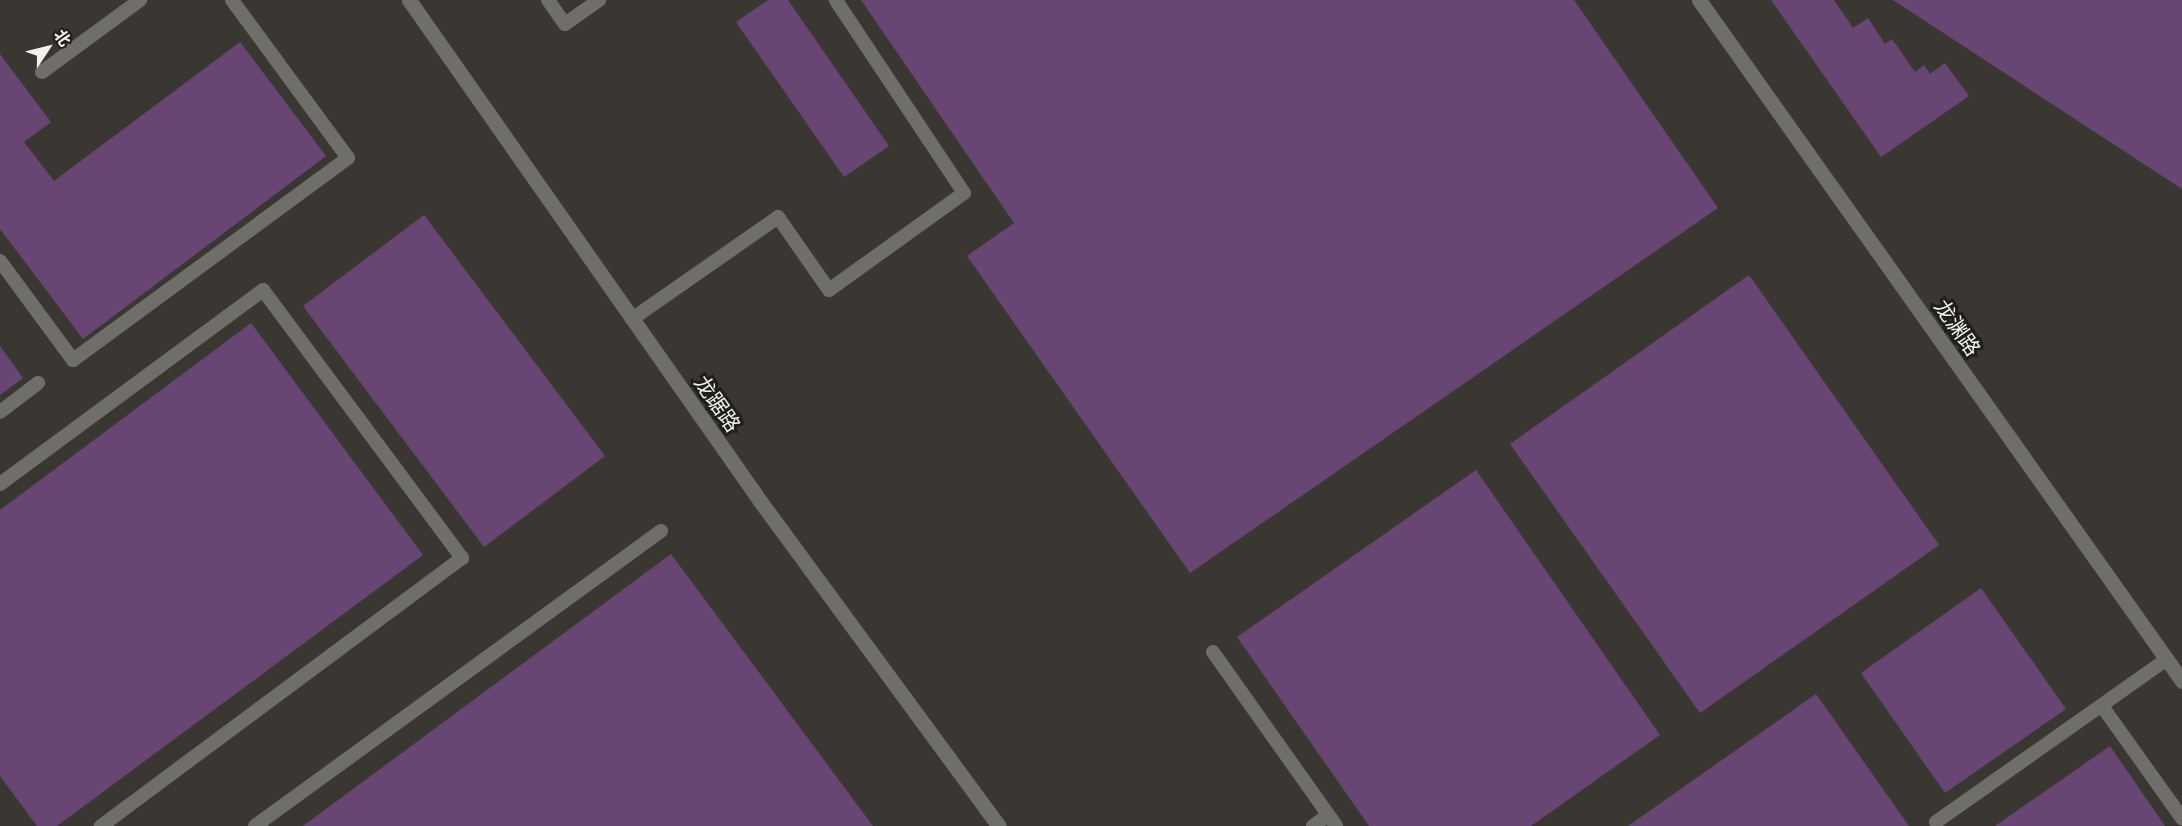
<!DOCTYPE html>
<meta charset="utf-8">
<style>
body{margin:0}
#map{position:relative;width:2182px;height:826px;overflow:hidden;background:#3a3732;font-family:"PT Sans","Noto Sans SC",sans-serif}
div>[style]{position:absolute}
.building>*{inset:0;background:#684674}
.service>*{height:14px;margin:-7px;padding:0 7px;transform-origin:7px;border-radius:7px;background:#6f6e6b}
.minor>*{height:15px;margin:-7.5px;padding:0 7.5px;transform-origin:7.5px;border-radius:7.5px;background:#6f6e6b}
.tertiary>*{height:15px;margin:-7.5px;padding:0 7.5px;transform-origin:7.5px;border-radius:7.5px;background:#6f6e6b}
span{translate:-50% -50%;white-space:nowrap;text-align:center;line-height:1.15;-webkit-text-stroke:6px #201e1c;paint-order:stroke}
.street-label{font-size:21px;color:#f3f1ee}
.north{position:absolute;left:18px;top:18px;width:60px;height:60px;-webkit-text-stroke:4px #201e1c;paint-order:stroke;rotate:55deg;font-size:16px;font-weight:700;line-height:24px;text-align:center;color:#f3f1ee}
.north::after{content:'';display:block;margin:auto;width:21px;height:27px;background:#f3f1ee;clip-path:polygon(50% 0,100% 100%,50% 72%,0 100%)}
</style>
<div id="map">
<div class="building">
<i style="clip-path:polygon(768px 0,788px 0,889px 146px,844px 177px,736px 22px)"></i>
<i style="clip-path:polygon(861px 0,1574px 0,1718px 208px,1190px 573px,967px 256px,1014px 223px)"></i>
<i style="clip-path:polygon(1771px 0,1834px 0,1853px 28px,1868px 18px,1885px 44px,1892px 39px,1915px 72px,1924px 65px,1930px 74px,1945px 63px,1969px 96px,1881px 157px)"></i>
<i style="clip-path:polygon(1893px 0,2182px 0,2182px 189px)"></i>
<i style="clip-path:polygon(240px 42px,326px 156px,83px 339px,0 229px,0 54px,51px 122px,24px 142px,54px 181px)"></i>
<i style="clip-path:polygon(424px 215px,605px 456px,484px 547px,303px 306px)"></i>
<i style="clip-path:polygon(1749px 275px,1939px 545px,1700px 713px,1510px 444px)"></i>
<i style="clip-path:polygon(251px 323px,423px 555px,57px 826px,37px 826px,0 776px,0 510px)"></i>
<i style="clip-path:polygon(0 346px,23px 378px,0 395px)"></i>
<i style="clip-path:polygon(1476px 470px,1660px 735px,1531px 826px,1369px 826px,1237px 637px)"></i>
<i style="clip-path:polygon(671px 554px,873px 826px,303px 826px)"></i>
<i style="clip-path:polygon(1981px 588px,2066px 709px,1945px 793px,1861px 673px)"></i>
<i style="clip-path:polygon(1816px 694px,1909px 826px,1628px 826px)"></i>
<i style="clip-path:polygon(2110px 746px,2165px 826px,1995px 826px)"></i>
</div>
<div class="service">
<i style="left:548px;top:0;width:29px;rotate:55deg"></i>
<i style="left:565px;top:24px;width:42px;rotate:-35.2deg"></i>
<i style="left:42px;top:72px;width:122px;rotate:-36.3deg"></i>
<i style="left:0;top:261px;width:123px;rotate:53.6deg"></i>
<i style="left:73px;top:360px;width:341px;rotate:-36.3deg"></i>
<i style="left:348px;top:158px;width:196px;rotate:-126.3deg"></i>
<i style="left:632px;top:319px;width:178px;rotate:-34.9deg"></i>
<i style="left:778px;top:217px;width:89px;rotate:55.1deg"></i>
<i style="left:829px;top:290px;width:166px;rotate:-35.7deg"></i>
<i style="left:964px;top:193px;width:232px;rotate:-123.6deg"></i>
<i style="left:0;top:412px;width:48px;rotate:-37.3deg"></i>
<i style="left:0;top:484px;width:327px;rotate:-36.4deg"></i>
<i style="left:263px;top:290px;width:334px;rotate:53.4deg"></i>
<i style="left:462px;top:558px;width:450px;rotate:143.4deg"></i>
<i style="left:1213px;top:652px;width:213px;rotate:54.7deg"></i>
<i style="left:2102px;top:706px;width:138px;rotate:54.5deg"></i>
<i style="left:1936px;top:822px;width:283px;rotate:-35.2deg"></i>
<i style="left:255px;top:826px;width:502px;rotate:-36deg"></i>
<i style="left:1313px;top:826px;width:19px;rotate:-36deg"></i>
</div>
<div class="minor">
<i style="left:1699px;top:0;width:835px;rotate:54.65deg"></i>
</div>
<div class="tertiary">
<i style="left:409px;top:0;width:612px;rotate:54.98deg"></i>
<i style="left:760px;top:501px;width:403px;rotate:53.7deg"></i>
</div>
<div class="street-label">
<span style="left:1957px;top:328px;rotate:55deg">龙渊路</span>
<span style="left:717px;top:404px;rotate:55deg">龙踞路</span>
</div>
<div class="north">北</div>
</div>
